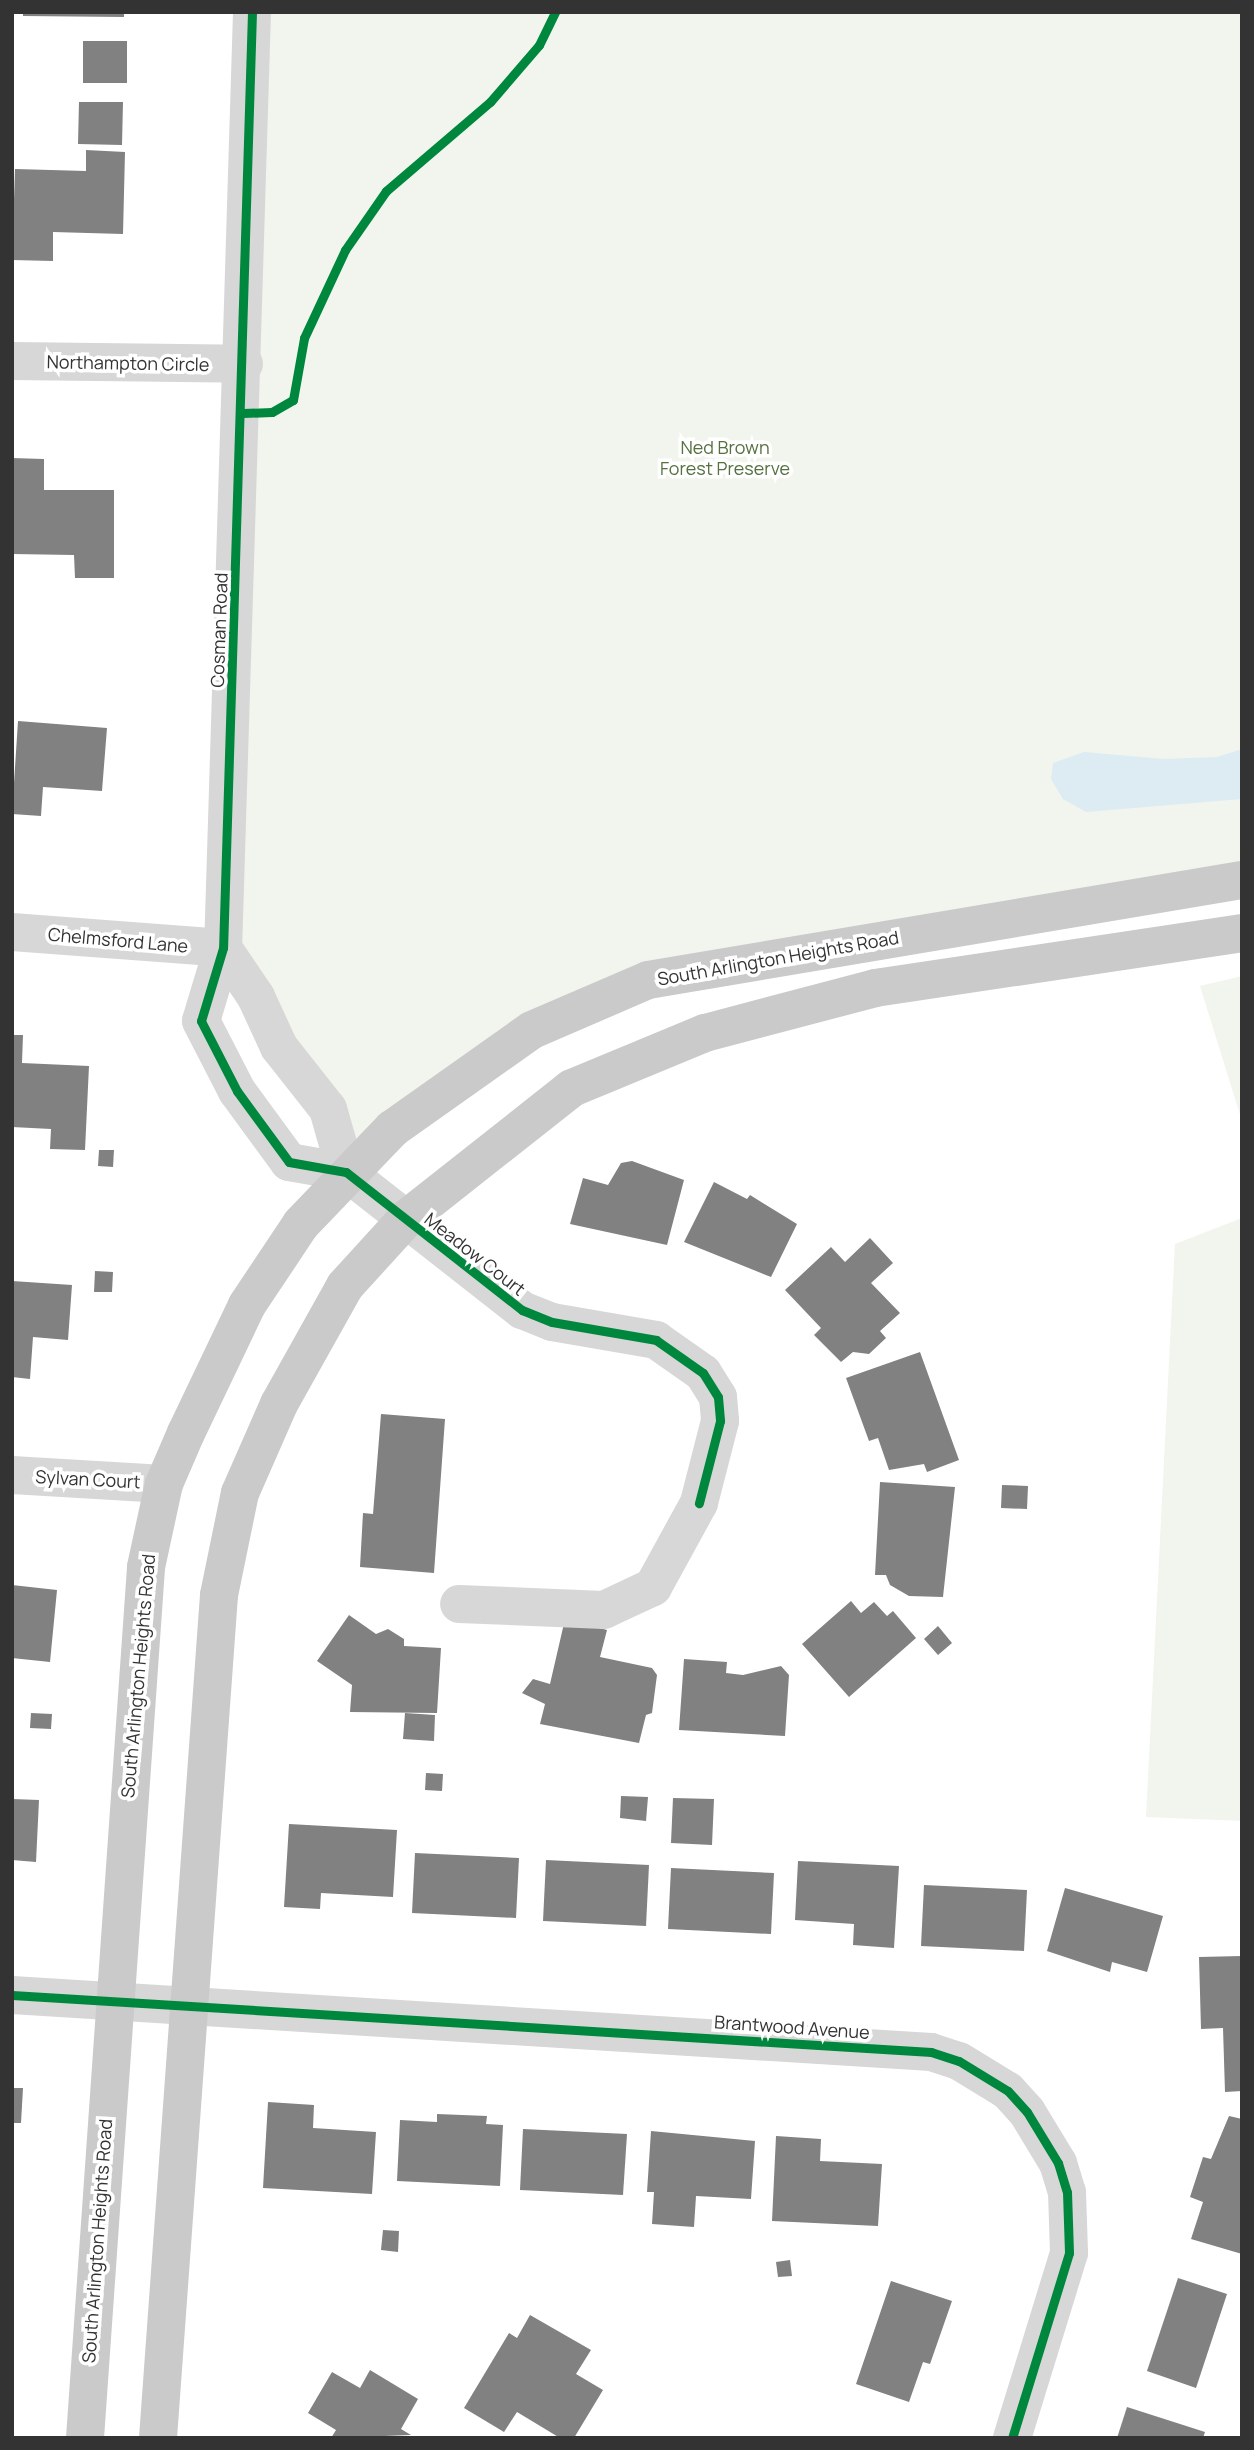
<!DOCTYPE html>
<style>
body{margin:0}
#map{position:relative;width:1254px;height:2450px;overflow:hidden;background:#fff;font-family:Manrope,sans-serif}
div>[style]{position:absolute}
.green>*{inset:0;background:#f1f5ed}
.water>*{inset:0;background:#ddebf3}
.building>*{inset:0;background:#818181}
.minor>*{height:38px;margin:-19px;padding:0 19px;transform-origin:19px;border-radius:19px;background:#d7d7d7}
.major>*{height:38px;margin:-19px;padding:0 19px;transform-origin:19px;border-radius:19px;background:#cacaca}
.cycleway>*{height:9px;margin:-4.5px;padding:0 4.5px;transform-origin:4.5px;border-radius:4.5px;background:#00873e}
span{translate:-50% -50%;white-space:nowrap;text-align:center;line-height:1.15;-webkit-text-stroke:7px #fff;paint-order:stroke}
.street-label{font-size:18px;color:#333}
.park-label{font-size:18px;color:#56703f}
.frame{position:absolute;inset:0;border:14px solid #333;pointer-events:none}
</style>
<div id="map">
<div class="green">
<i style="clip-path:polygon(252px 12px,1242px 12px,1242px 880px,842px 938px,532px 1030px,346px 1172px,223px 948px)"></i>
<i style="clip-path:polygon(1242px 976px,1242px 1121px,1200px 986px)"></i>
<i style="clip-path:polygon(1242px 1218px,1242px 1821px,1146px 1817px,1175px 1244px)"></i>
</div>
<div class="water">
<i style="clip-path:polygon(1242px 749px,1242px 799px,1086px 812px,1063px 799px,1051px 779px,1053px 763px,1084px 752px,1164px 759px,1217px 757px)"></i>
</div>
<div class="building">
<i style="clip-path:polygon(23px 12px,124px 12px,124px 17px,23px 16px)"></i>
<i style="clip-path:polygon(83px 41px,127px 41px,127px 83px,83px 83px)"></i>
<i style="clip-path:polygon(79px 102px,123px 102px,122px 145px,78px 144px)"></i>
<i style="clip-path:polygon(86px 150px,125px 152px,123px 234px,53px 232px,53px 261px,12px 260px,15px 169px,86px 171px)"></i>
<i style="clip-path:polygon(12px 458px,44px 459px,44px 490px,114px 490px,114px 578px,75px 578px,74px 555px,12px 554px)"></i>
<i style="clip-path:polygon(18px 721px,107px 728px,102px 791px,43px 787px,41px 816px,12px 814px)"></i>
<i style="clip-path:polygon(12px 1035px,23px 1035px,22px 1063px,89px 1066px,85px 1150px,50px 1149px,51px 1129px,12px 1127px)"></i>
<i style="clip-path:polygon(99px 1150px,114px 1150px,113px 1167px,98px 1166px)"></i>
<i style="clip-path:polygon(632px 1161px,684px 1180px,667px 1245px,570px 1224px,583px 1178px,608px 1185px,621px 1163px)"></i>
<i style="clip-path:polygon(714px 1182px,747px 1199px,750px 1195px,797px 1224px,771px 1277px,684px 1242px)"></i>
<i style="clip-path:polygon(870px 1238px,893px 1263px,871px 1283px,900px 1313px,880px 1331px,886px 1338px,869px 1354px,853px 1352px,841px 1362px,814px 1335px,821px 1328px,785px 1290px,831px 1247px,845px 1262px)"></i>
<i style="clip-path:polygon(95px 1271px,113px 1272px,112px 1292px,94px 1292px)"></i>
<i style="clip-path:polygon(12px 1281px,72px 1285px,68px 1340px,33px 1337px,30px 1379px,12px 1377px)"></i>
<i style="clip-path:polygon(920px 1352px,959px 1460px,927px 1472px,924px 1464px,889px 1470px,878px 1438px,869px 1441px,846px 1378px)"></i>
<i style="clip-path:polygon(381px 1414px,445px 1419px,434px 1573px,360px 1567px,363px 1513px,373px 1514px)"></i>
<i style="clip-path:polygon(880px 1482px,955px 1487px,943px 1597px,909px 1596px,890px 1585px,886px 1575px,875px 1575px)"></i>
<i style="clip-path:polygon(1002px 1485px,1028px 1486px,1027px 1509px,1001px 1508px)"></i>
<i style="clip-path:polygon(12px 1585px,57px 1590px,50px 1662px,12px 1658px)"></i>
<i style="clip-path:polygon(851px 1601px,861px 1613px,874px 1602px,887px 1616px,893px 1611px,916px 1638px,849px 1697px,802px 1644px)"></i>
<i style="clip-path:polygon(349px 1615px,376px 1634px,388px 1629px,404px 1639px,404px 1646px,441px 1648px,437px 1713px,350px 1712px,352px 1685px,317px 1661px)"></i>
<i style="clip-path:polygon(565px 1619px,607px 1630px,600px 1657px,652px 1668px,657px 1675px,652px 1713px,646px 1715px,639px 1743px,540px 1724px,545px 1704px,522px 1693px,533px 1679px,550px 1684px)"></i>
<i style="clip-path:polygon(938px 1626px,952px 1643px,938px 1655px,924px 1639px)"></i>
<i style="clip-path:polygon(684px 1659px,727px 1662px,726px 1673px,743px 1675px,781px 1666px,789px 1675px,785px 1736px,679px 1730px)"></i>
<i style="clip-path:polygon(31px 1713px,52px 1714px,51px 1729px,30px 1728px)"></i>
<i style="clip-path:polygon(405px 1713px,435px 1715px,434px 1741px,403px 1739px)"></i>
<i style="clip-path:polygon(426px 1773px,443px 1774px,442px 1791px,425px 1790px)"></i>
<i style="clip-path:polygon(621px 1796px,648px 1797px,646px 1821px,620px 1818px)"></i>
<i style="clip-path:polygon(673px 1798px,714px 1799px,712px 1845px,671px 1843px)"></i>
<i style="clip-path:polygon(12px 1799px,39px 1800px,36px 1862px,12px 1860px)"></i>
<i style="clip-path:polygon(289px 1824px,397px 1830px,393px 1897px,321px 1893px,320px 1909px,284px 1907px)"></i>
<i style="clip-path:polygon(415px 1853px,519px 1858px,516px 1918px,412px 1913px)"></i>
<i style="clip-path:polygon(546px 1860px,649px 1865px,646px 1926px,543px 1921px)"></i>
<i style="clip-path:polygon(798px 1861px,899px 1866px,894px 1948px,853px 1945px,854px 1924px,795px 1920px)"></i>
<i style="clip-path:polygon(671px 1868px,774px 1873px,771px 1934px,668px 1929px)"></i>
<i style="clip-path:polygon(924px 1885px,1027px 1890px,1024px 1951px,921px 1946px)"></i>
<i style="clip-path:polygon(1065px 1888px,1163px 1916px,1147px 1972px,1112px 1962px,1110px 1972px,1047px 1951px)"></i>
<i style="clip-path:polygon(1242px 1956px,1242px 2091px,1225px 2092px,1223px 2028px,1201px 2029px,1199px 1957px)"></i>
<i style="clip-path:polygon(12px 2088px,23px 2088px,21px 2123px,12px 2123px)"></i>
<i style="clip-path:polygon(268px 2102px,314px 2105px,313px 2128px,376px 2132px,372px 2194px,263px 2188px)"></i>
<i style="clip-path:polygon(437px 2114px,487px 2116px,486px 2124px,503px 2125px,500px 2186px,397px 2181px,400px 2120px,437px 2122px)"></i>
<i style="clip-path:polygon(1229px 2116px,1242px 2119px,1242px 2254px,1191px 2239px,1203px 2202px,1190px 2197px,1203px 2157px,1211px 2159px)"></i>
<i style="clip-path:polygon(523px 2129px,627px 2134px,623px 2195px,520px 2190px)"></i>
<i style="clip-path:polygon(651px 2131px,755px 2141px,751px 2199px,696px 2196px,694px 2227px,652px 2224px,654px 2192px,647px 2192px)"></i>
<i style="clip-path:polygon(776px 2136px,821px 2139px,820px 2161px,882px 2164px,878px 2226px,772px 2221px)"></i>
<i style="clip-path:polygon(383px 2230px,399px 2231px,398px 2252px,381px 2250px)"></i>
<i style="clip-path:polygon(790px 2260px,792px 2276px,778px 2277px,776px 2262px)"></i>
<i style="clip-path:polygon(1178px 2278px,1227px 2294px,1196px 2388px,1147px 2371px)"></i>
<i style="clip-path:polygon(891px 2281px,952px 2301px,930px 2364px,923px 2362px,909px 2402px,856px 2384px)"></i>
<i style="clip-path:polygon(530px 2315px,591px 2350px,576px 2374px,603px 2390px,574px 2438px,560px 2438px,517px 2412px,504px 2432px,464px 2408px,509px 2333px,517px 2338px)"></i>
<i style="clip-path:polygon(370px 2370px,418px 2399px,401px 2429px,411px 2435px,331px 2438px,336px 2430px,308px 2413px,332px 2372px,360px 2388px)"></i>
<i style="clip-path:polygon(1127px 2407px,1205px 2432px,1203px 2438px,1117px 2438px)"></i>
</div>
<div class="minor">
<i style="left:252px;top:12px;width:936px;rotate:91.77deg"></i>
<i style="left:223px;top:948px;width:76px;rotate:106.8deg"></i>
<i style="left:201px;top:1021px;width:79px;rotate:62.8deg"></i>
<i style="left:237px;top:1091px;width:88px;rotate:53.8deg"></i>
<i style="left:289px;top:1162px;width:58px;rotate:10deg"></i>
<i style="left:346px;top:1172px;width:224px;rotate:38.1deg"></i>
<i style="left:522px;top:1310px;width:32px;rotate:22deg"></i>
<i style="left:552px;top:1322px;width:106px;rotate:9.8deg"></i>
<i style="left:656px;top:1340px;width:57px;rotate:35.1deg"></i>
<i style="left:703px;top:1373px;width:28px;rotate:58deg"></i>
<i style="left:718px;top:1397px;width:24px;rotate:85deg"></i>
<i style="left:720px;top:1421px;width:85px;rotate:104.4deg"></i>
<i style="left:699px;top:1503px;width:96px;rotate:118.7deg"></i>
<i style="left:653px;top:1587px;width:54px;rotate:154.9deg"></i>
<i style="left:604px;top:1610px;width:145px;rotate:-177.6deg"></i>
<i style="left:12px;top:361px;width:232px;rotate:0.7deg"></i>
<i style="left:12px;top:932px;width:212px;rotate:4.3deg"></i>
<i style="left:223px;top:948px;width:59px;rotate:56deg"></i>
<i style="left:256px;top:997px;width:55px;rotate:65.3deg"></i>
<i style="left:279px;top:1047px;width:79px;rotate:51.7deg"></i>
<i style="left:328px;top:1109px;width:66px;rotate:74.1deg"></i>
<i style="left:12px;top:1475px;width:152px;rotate:3.4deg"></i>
<i style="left:12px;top:1995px;width:921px;rotate:3.55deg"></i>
<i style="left:931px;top:2052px;width:29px;rotate:18deg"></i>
<i style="left:959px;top:2061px;width:57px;rotate:31.5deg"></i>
<i style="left:1008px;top:2091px;width:28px;rotate:48deg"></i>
<i style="left:1027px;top:2112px;width:60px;rotate:58.7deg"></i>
<i style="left:1058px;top:2163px;width:30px;rotate:73deg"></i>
<i style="left:1067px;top:2192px;width:61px;rotate:88.1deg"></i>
<i style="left:1069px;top:2253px;width:194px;rotate:107.1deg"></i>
</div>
<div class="major">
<i style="left:85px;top:2438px;width:873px;rotate:-85.99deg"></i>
<i style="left:146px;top:1567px;width:85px;rotate:-77.8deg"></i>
<i style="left:164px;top:1484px;width:56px;rotate:-66.7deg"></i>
<i style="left:186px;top:1433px;width:142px;rotate:-64.5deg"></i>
<i style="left:247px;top:1305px;width:97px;rotate:-56.3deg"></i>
<i style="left:301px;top:1224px;width:132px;rotate:-46.2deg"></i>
<i style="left:392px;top:1129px;width:171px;rotate:-35.3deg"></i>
<i style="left:532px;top:1030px;width:126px;rotate:-23.3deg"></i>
<i style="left:648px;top:980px;width:602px;rotate:-9.56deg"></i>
<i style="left:158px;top:2438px;width:845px;rotate:-85.86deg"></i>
<i style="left:219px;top:1595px;width:104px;rotate:-78.4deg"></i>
<i style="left:240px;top:1493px;width:97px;rotate:-66.3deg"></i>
<i style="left:279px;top:1404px;width:135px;rotate:-60.8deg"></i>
<i style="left:345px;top:1286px;width:91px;rotate:-47.7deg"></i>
<i style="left:406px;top:1219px;width:211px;rotate:-38.3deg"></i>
<i style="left:572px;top:1088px;width:144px;rotate:-22.5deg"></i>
<i style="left:705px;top:1033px;width:176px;rotate:-14.8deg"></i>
<i style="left:875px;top:988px;width:371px;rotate:-8.5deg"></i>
</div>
<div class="cycleway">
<i style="left:252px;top:12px;width:936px;rotate:91.77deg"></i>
<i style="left:223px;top:948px;width:76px;rotate:106.8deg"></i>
<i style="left:201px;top:1021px;width:79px;rotate:62.8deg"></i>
<i style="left:237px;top:1091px;width:88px;rotate:53.8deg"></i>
<i style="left:289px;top:1162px;width:58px;rotate:10deg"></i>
<i style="left:346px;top:1172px;width:224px;rotate:38.1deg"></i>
<i style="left:522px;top:1310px;width:32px;rotate:22deg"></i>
<i style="left:552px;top:1322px;width:106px;rotate:9.8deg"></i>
<i style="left:656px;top:1340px;width:57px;rotate:35.1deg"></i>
<i style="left:703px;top:1373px;width:28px;rotate:58deg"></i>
<i style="left:718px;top:1397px;width:24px;rotate:85deg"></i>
<i style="left:720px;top:1421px;width:85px;rotate:104.4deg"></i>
<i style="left:243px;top:413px;width:29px;rotate:-2deg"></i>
<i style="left:272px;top:412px;width:24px;rotate:-30deg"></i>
<i style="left:293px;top:400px;width:63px;rotate:-79.9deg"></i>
<i style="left:304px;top:338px;width:97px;rotate:-65deg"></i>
<i style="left:345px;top:250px;width:72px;rotate:-55.2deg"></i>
<i style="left:386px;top:191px;width:137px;rotate:-40.6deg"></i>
<i style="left:490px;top:102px;width:75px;rotate:-49.3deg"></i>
<i style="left:539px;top:45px;width:37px;rotate:-64deg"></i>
<i style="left:12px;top:1995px;width:921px;rotate:3.55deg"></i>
<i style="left:931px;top:2052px;width:29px;rotate:18deg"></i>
<i style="left:959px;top:2061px;width:57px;rotate:31.5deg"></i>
<i style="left:1008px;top:2091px;width:28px;rotate:48deg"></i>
<i style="left:1027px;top:2112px;width:60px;rotate:58.7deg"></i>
<i style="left:1058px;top:2163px;width:30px;rotate:73deg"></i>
<i style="left:1067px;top:2192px;width:61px;rotate:88.1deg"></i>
<i style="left:1069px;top:2253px;width:194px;rotate:107.1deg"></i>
</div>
<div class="street-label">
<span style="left:128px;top:363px;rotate:1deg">Northampton Circle</span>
<span style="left:219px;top:630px;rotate:-88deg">Cosman Road</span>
<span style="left:118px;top:940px;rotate:5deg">Chelmsford Lane</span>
<span style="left:778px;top:958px;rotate:-10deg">South Arlington Heights Road</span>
<span style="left:475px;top:1254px;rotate:38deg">Meadow Court</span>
<span style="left:88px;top:1479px;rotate:3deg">Sylvan Court</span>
<span style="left:138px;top:1676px;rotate:-85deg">South Arlington Heights Road</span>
<span style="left:792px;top:2027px;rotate:4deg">Brantwood Avenue</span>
<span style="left:97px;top:2241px;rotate:-86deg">South Arlington Heights Road</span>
</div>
<div class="park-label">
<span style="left:725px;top:458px">Ned Brown<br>Forest Preserve</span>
</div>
<div class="frame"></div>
</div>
